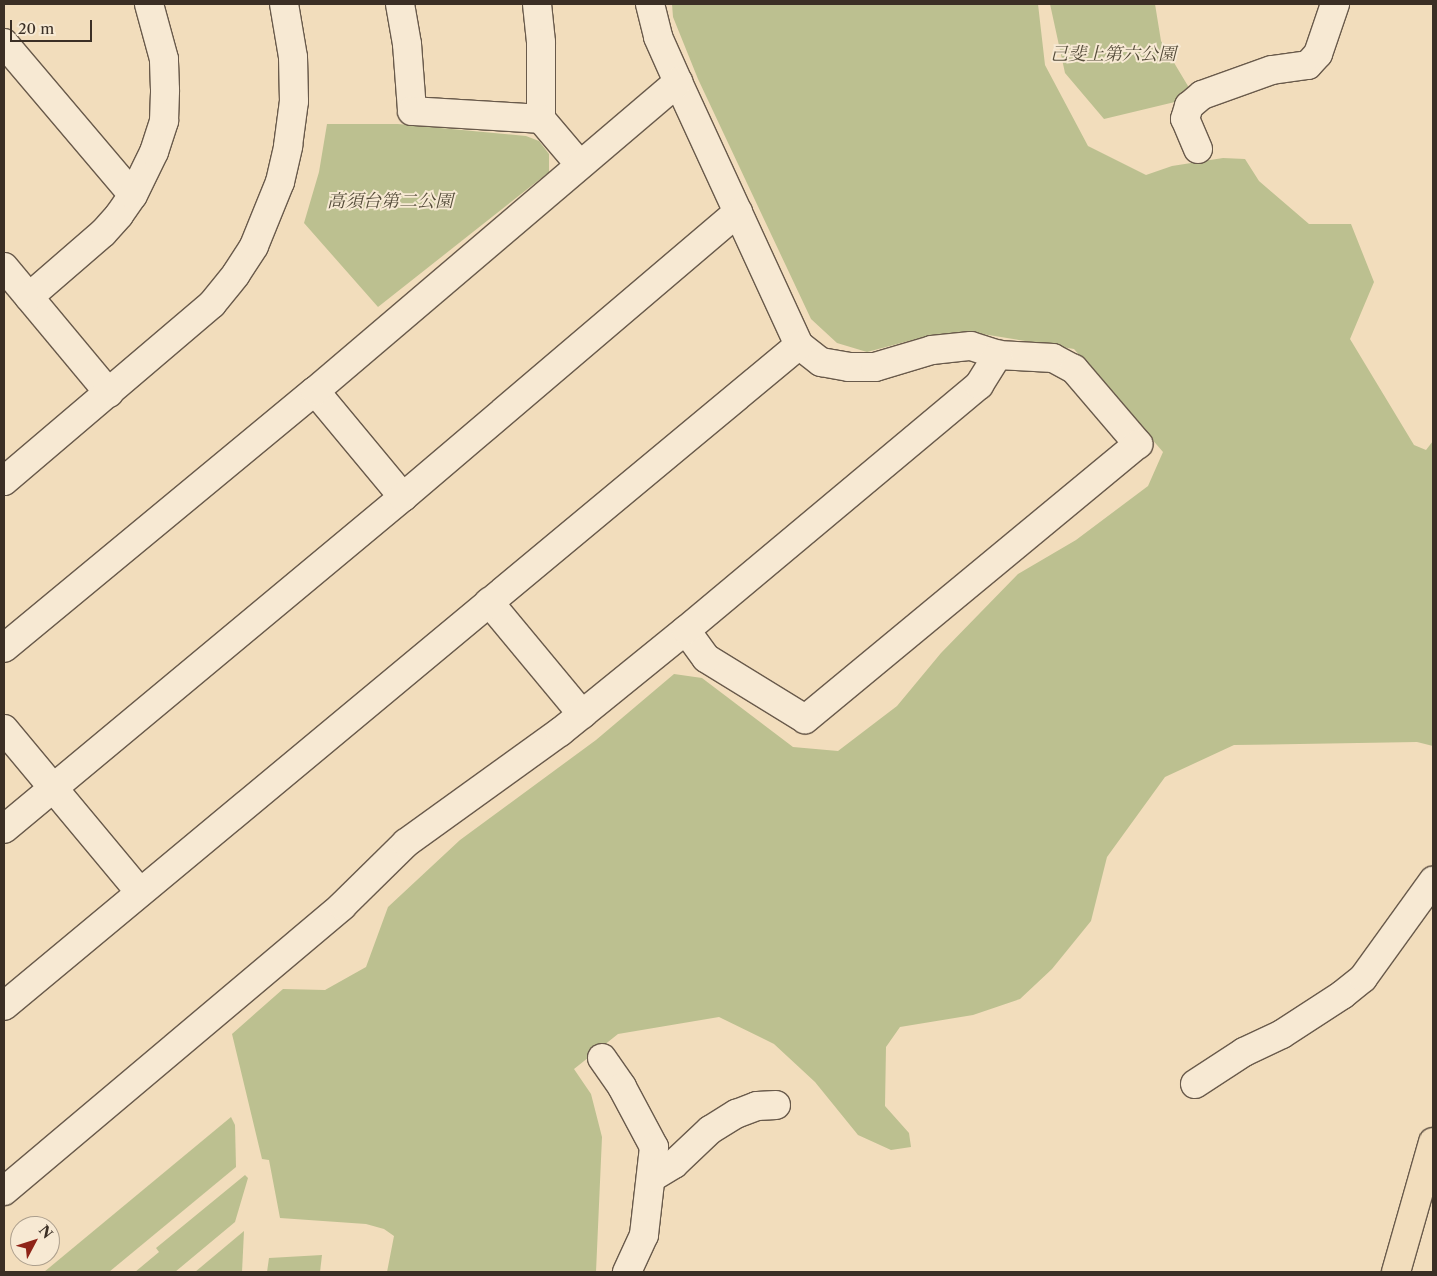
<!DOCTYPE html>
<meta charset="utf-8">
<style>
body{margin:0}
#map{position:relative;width:1437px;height:1276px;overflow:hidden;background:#f2ddbc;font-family:"Libre Caslon Text","Noto Serif JP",serif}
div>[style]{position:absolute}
.green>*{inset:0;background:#bcc090}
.roads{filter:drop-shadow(1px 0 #695a4b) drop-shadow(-1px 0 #695a4b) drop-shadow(0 1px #695a4b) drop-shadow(0 -1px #695a4b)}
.minor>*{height:28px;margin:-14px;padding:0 14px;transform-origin:14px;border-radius:14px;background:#f7e9d3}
.major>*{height:28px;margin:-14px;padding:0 14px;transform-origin:14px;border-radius:14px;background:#f2ddbc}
span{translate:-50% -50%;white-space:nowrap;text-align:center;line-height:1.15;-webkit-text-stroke:4px #f7e9d3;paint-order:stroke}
.park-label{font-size:18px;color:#554c3a;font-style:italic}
.frame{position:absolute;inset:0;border:5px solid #3b2f25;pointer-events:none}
.north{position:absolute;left:10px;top:1216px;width:50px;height:50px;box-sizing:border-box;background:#f7e9d3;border:1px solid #ac9f8d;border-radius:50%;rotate:50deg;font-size:14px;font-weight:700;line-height:20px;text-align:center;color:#3b2f25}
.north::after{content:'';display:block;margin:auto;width:18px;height:22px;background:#8f2418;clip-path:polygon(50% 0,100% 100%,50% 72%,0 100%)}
.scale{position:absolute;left:10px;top:20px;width:82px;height:22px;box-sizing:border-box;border:2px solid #3b2f25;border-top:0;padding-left:6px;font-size:15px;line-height:18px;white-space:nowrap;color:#3b2f25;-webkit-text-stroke:4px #f7e9d3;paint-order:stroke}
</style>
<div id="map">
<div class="green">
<i style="clip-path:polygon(672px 4px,1038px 4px,1045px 65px,1088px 146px,1146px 175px,1172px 166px,1223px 158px,1245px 159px,1259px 181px,1309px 224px,1351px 224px,1374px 282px,1350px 339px,1414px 445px,1426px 450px,1433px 441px,1433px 746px,1417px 742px,1234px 745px,1165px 777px,1107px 857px,1091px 921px,1052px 969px,1020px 999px,973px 1015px,900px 1027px,886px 1047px,885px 1106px,909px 1133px,911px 1147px,891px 1150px,858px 1135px,815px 1082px,774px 1044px,719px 1017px,618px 1034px,574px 1069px,591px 1094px,602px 1137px,596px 1272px,387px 1272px,394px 1236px,384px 1229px,366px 1224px,280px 1218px,269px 1160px,262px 1159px,232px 1034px,283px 989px,325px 990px,366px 967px,388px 907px,460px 840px,596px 740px,674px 674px,702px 678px,793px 747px,838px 751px,897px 706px,941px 653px,1018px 574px,1076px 540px,1148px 486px,1163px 452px,1074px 349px,976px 333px,920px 338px,867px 352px,837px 343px,811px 319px,698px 79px,673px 17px)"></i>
<i style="clip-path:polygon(1050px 4px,1155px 4px,1161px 41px,1191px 91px,1179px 101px,1104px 119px,1065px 73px)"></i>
<i style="clip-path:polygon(327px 124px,398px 124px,526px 136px,539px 141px,549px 154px,549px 172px,378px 307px,304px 223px,319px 172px)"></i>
<i style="clip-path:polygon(231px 1117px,235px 1125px,236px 1167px,109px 1272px,44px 1272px)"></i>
<i style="clip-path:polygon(245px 1175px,248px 1178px,235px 1222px,175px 1272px,135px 1272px,159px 1252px,156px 1248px)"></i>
<i style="clip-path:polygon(244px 1231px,242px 1272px,195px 1272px)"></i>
<i style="clip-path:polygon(322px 1255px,320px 1272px,267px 1272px,269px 1258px)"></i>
</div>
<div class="roads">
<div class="minor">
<i style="left:400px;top:4px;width:41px;rotate:80.1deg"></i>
<i style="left:407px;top:44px;width:67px;rotate:85.7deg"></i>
<i style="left:412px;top:111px;width:129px;rotate:3.5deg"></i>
<i style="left:537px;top:4px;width:39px;rotate:84deg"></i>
<i style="left:541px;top:43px;width:76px;rotate:90deg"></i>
<i style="left:541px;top:119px;width:60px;rotate:49.7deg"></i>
<i style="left:650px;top:4px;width:34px;rotate:76deg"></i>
<i style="left:658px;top:37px;width:49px;rotate:66deg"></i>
<i style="left:678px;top:82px;width:289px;rotate:65.3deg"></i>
<i style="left:799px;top:345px;width:28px;rotate:38deg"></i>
<i style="left:821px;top:362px;width:28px;rotate:10deg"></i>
<i style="left:849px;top:367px;width:26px"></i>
<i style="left:875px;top:367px;width:59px;rotate:-16.6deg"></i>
<i style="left:932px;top:350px;width:39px;rotate:-6deg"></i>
<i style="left:971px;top:346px;width:28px;rotate:18deg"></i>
<i style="left:998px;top:355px;width:55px;rotate:3.1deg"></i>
<i style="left:1053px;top:358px;width:24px;rotate:28deg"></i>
<i style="left:1074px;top:369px;width:99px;rotate:49.5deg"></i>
<i style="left:1138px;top:444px;width:432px;rotate:140.4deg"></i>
<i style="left:805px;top:719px;width:116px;rotate:-148.4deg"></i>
<i style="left:706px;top:658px;width:34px;rotate:-126deg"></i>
<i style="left:4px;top:43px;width:199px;rotate:49.7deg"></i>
<i style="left:1198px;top:149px;width:33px;rotate:-113deg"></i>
<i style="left:1185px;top:119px;width:14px;rotate:-73deg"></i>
<i style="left:1189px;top:106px;width:17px;rotate:-40deg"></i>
<i style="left:1202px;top:95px;width:74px;rotate:-19.7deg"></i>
<i style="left:1272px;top:70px;width:36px;rotate:-8deg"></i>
<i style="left:1308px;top:65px;width:15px;rotate:-48deg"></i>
<i style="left:1318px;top:54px;width:53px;rotate:-71.2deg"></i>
<i style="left:4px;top:267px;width:164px;rotate:50.2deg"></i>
<i style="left:29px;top:297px;width:98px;rotate:-40.9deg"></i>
<i style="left:103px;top:233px;width:24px;rotate:-48deg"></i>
<i style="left:119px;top:215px;width:24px;rotate:-55deg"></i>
<i style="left:133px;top:195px;width:48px;rotate:-64deg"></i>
<i style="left:154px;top:152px;width:33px;rotate:-72deg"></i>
<i style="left:164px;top:121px;width:31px;rotate:-88deg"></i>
<i style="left:165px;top:90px;width:31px;rotate:-92deg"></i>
<i style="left:164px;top:59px;width:57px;rotate:-105.3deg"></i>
<i style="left:315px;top:391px;width:138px;rotate:50.3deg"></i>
<i style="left:4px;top:481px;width:273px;rotate:-40.4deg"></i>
<i style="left:212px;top:304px;width:38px;rotate:-51deg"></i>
<i style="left:236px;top:274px;width:33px;rotate:-57deg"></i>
<i style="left:254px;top:246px;width:69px;rotate:-67.9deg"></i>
<i style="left:280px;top:182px;width:37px;rotate:-77deg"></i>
<i style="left:288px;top:146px;width:45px;rotate:-82.4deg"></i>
<i style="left:294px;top:101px;width:44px;rotate:-91.3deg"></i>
<i style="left:293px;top:57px;width:54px;rotate:-99.6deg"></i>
<i style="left:489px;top:602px;width:146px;rotate:50.3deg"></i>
<i style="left:4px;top:648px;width:403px;rotate:-39.6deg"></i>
<i style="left:315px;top:391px;width:477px;rotate:-40.4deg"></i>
<i style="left:4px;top:729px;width:212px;rotate:50.2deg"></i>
<i style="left:4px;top:829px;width:519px;rotate:-39.76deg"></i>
<i style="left:403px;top:497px;width:440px;rotate:-40.4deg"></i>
<i style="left:4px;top:1006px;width:1034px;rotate:-39.74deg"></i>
<i style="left:602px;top:1058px;width:35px;rotate:55deg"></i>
<i style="left:622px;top:1087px;width:68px;rotate:61.9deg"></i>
<i style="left:654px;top:1147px;width:89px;rotate:96.5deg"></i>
<i style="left:644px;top:1235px;width:41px;rotate:114.7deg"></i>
<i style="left:1195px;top:1084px;width:59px;rotate:-33.1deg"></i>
<i style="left:1244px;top:1052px;width:42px;rotate:-25.3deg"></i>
<i style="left:1282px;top:1034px;width:72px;rotate:-33deg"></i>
<i style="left:1342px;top:995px;width:27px;rotate:-39deg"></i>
<i style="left:1363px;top:978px;width:120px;rotate:-54.2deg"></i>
<i style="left:651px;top:1178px;width:27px;rotate:-31deg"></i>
<i style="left:674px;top:1164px;width:50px;rotate:-43.4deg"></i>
<i style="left:710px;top:1130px;width:31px;rotate:-32deg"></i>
<i style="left:736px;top:1114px;width:22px;rotate:-21deg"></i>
<i style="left:757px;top:1106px;width:19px;rotate:-3deg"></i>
<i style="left:4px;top:1191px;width:442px;rotate:-40.1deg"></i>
<i style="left:342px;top:906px;width:90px;rotate:-44.5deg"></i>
<i style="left:406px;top:843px;width:190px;rotate:-35.8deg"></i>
<i style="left:560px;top:732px;width:162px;rotate:-39deg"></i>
<i style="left:686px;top:630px;width:382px;rotate:-39.9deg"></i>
<i style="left:979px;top:385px;width:36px;rotate:-58deg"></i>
</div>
<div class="major">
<i style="left:1396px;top:1272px;width:135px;rotate:-74.1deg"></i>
</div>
</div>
<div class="park-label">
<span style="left:1113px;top:54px">己斐上第六公園</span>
<span style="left:390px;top:201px">高須台第二公園</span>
</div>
<div class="frame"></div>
<div class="north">N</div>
<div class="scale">20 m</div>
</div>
